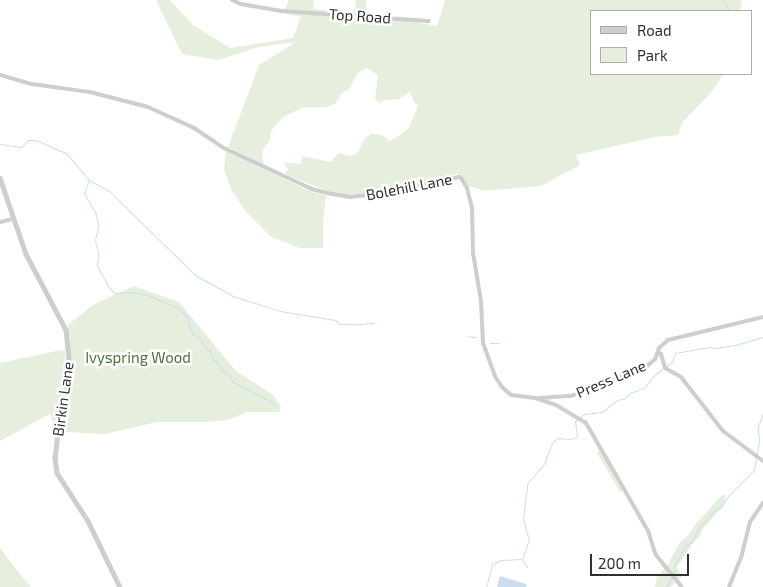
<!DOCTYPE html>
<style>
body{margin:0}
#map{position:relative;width:763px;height:587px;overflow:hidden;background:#fff;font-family:"Exo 2",sans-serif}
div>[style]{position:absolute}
.green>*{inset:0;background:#e6efde}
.water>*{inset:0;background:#cadeef}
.stream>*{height:1px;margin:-0.5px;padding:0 0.5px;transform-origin:0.5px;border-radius:0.5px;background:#cadeef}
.minor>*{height:4px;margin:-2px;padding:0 2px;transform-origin:2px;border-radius:2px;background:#cecece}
.tertiary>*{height:4.5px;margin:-2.25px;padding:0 2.25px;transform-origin:2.25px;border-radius:2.25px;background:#cecece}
span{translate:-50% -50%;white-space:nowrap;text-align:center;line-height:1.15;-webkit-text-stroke:5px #fff;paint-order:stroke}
.street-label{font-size:15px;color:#313131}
.park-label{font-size:15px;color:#50713a}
.legend{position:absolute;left:590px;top:10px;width:162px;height:65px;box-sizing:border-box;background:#fff;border:1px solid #adadad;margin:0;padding:6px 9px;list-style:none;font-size:15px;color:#313131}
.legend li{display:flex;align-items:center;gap:10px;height:25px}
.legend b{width:25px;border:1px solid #adadad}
.scale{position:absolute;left:590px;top:554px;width:99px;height:22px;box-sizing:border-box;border:2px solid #313131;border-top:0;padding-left:6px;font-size:15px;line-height:18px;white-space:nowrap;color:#313131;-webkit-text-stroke:4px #fff;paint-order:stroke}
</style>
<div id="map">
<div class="green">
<i style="clip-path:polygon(156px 0,170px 0,193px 25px,230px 48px,293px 38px,301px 17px,283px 13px,289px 0,314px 0,313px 9px,354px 12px,356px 0,366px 0,367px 13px,437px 26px,445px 0,742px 0,740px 11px,592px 11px,592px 74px,724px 74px,713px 90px,682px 123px,678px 135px,655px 137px,576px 155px,580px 165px,541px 186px,483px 191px,467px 185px,457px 174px,403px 189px,350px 196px,332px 193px,285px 174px,288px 169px,284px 162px,300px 164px,303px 156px,331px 162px,339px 153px,350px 156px,358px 153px,364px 139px,371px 134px,382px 135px,389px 141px,402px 134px,409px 127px,418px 106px,414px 102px,410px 92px,399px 99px,384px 100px,379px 103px,375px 99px,378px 75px,367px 68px,358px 73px,350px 88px,341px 94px,335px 104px,326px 107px,304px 107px,283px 117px,271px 131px,270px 140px,262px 151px,263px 164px,228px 147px,259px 65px,296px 42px,258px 47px,218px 60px,182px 54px)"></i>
<i style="clip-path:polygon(226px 151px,305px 189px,326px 196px,323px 222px,323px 248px,299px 248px,270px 236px,247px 213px,232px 191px,224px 169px)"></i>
<i style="clip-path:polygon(134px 286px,179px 302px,235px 370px,273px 395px,281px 407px,279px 412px,247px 412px,228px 420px,208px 422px,157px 422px,105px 434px,62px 432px,72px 378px,68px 325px,93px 305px)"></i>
<i style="clip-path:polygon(61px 350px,65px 351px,65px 380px,56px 424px,53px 424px,50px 414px,0 441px,0 363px)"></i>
<i style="clip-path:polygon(599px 450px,617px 478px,623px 491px,620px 492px,597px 453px)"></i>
<i style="clip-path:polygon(722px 495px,726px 495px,724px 505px,703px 529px,698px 539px,695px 540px,677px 567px,682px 577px,670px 587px,655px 587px,657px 576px,667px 566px,680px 542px,687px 537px,696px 524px)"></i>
<i style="clip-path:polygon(0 548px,19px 573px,31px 587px,0 587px)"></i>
</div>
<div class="water">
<i style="clip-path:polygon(500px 576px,526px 584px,527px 587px,497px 587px)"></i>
</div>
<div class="stream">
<i style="left:723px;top:0;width:13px;rotate:58deg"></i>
<i style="left:0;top:144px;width:21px;rotate:8deg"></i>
<i style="left:21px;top:147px;width:10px;rotate:-45deg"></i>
<i style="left:28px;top:140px;width:8px"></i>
<i style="left:36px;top:140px;width:34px;rotate:24deg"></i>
<i style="left:67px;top:154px;width:34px;rotate:50deg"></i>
<i style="left:89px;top:180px;width:23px;rotate:29deg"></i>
<i style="left:109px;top:191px;width:120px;rotate:44.3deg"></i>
<i style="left:195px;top:275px;width:43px;rotate:28.9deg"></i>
<i style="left:233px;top:296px;width:49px;rotate:17.7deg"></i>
<i style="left:280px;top:311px;width:56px;rotate:9.3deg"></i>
<i style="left:335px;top:320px;width:6px;rotate:39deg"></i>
<i style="left:340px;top:324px;width:20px"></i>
<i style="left:89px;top:180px;width:14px;rotate:111deg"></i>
<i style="left:84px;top:193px;width:24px;rotate:60deg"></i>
<i style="left:96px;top:214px;width:13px;rotate:81deg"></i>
<i style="left:98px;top:227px;width:13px;rotate:103deg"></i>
<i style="left:95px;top:240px;width:13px;rotate:77deg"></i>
<i style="left:98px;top:253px;width:13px;rotate:94deg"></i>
<i style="left:97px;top:266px;width:26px;rotate:61deg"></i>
<i style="left:110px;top:289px;width:6px;rotate:39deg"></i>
<i style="left:115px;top:293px;width:16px;rotate:-4deg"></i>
<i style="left:131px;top:292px;width:17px;rotate:10deg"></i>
<i style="left:148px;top:295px;width:34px;rotate:24deg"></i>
<i style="left:179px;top:309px;width:9px;rotate:41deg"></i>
<i style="left:186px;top:315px;width:20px;rotate:72deg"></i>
<i style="left:192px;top:334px;width:9px;rotate:27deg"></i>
<i style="left:200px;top:338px;width:13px;rotate:61deg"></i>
<i style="left:206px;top:349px;width:4px;rotate:14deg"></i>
<i style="left:210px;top:350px;width:8px;rotate:83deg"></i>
<i style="left:211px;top:358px;width:11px;rotate:38deg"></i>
<i style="left:220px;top:365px;width:5px;rotate:79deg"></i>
<i style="left:221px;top:370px;width:9px;rotate:32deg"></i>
<i style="left:229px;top:375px;width:7px;rotate:63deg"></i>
<i style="left:232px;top:381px;width:49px;rotate:28.1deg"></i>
<i style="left:361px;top:324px;width:13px;rotate:-4deg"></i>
<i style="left:467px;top:336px;width:9px;rotate:6deg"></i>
<i style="left:490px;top:343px;width:9px"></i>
<i style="left:522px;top:559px;width:20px;rotate:-70deg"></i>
<i style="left:529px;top:540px;width:22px;rotate:-106deg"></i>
<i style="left:523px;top:519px;width:35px;rotate:-83deg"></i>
<i style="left:527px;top:484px;width:26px;rotate:-50deg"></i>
<i style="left:544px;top:464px;width:22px;rotate:-69deg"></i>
<i style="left:552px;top:443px;width:7px;rotate:-45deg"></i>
<i style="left:557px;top:438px;width:13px;rotate:4deg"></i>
<i style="left:570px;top:439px;width:7px;rotate:-16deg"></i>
<i style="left:577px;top:437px;width:16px;rotate:-97deg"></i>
<i style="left:575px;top:421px;width:11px;rotate:-38deg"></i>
<i style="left:584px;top:414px;width:18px;rotate:-6deg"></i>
<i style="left:602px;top:412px;width:19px;rotate:-39deg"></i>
<i style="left:617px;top:400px;width:9px;rotate:-13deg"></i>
<i style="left:626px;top:398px;width:6px;rotate:-51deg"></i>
<i style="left:630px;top:393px;width:15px;rotate:-20deg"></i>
<i style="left:644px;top:388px;width:16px;rotate:-52deg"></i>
<i style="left:654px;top:375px;width:22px;rotate:-36deg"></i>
<i style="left:672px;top:362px;width:9px;rotate:-72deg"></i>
<i style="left:675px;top:353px;width:35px;rotate:-10deg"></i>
<i style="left:709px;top:347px;width:7px;rotate:8deg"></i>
<i style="left:716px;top:348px;width:19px;rotate:-9deg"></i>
<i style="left:735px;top:345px;width:29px;rotate:-16deg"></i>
<i style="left:522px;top:560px;width:9px;rotate:54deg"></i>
<i style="left:674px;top:574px;width:9px;rotate:-84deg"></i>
<i style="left:675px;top:565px;width:21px;rotate:-62deg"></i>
<i style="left:685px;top:546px;width:8px;rotate:-30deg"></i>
<i style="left:692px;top:542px;width:16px;rotate:-63deg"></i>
<i style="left:699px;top:528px;width:23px;rotate:-49deg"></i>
<i style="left:714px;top:511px;width:8px;rotate:-30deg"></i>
<i style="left:721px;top:507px;width:14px;rotate:-56deg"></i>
<i style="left:729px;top:495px;width:35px;rotate:-45deg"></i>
<i style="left:754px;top:470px;width:27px;rotate:-80deg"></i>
<i style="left:759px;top:443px;width:16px;rotate:-94deg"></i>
<i style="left:758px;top:427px;width:16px;rotate:-72deg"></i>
<i style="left:486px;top:587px;width:24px;rotate:-75deg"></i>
<i style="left:492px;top:564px;width:10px;rotate:-24deg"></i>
<i style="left:501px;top:560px;width:20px;rotate:-3deg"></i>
<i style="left:666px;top:587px;width:11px;rotate:-56deg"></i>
</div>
<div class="minor">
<i style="left:232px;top:0;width:10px;rotate:24deg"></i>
<i style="left:241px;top:4px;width:41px;rotate:9.9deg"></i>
<i style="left:281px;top:11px;width:148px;rotate:3.9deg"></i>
<i style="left:0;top:75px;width:33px;rotate:16deg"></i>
<i style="left:32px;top:84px;width:59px;rotate:7.9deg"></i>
<i style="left:90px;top:92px;width:60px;rotate:14.5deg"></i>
<i style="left:148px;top:107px;width:51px;rotate:24.5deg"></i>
<i style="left:194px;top:128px;width:36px;rotate:34deg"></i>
<i style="left:224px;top:148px;width:97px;rotate:25deg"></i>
<i style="left:312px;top:189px;width:16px;rotate:15deg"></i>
<i style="left:327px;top:193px;width:23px;rotate:10deg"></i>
<i style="left:350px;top:197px;width:30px;rotate:-6deg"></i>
<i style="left:380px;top:194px;width:81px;rotate:-12.1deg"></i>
<i style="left:459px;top:177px;width:2px;rotate:27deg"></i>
<i style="left:461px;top:178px;width:12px;rotate:59deg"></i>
<i style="left:467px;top:188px;width:21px;rotate:76deg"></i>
<i style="left:472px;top:208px;width:45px;rotate:88.7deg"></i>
<i style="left:473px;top:253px;width:49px;rotate:80.5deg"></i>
<i style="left:481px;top:301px;width:42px;rotate:87.3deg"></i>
<i style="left:483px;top:343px;width:37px;rotate:70deg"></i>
<i style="left:496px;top:378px;width:11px;rotate:56deg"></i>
<i style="left:502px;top:387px;width:12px;rotate:42deg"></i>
<i style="left:511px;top:395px;width:24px;rotate:7deg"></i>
<i style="left:535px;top:398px;width:22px;rotate:18deg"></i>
<i style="left:556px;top:405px;width:35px;rotate:31deg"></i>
<i style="left:586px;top:423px;width:125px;rotate:60.1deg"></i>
<i style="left:648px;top:531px;width:25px;rotate:72deg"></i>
<i style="left:656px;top:555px;width:41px;rotate:50.9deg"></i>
<i style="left:0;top:222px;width:12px;rotate:-14deg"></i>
<i style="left:658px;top:352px;width:4px;rotate:34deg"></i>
<i style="left:661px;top:354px;width:15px;rotate:74deg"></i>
<i style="left:665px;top:368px;width:18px;rotate:29deg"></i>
<i style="left:681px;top:377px;width:68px;rotate:52.1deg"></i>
<i style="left:723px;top:431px;width:50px;rotate:36.9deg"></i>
<i style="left:540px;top:398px;width:31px;rotate:-4deg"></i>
<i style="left:571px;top:396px;width:82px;rotate:-21.5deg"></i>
<i style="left:647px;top:366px;width:11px;rotate:-41deg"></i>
<i style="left:655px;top:359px;width:12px;rotate:-70deg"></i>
<i style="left:659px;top:348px;width:12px;rotate:-42deg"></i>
<i style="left:668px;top:340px;width:98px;rotate:-13.6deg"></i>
<i style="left:729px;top:587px;width:35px;rotate:-68deg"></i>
<i style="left:742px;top:554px;width:33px;rotate:-76deg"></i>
<i style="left:750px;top:522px;width:23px;rotate:-56deg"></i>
</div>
<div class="tertiary">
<i style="left:0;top:178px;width:80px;rotate:71.1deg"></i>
<i style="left:26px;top:254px;width:86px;rotate:62.2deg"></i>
<i style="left:66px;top:330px;width:27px;rotate:84deg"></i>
<i style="left:69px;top:357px;width:20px;rotate:93deg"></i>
<i style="left:68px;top:377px;width:58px;rotate:100deg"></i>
<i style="left:58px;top:434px;width:24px;rotate:97deg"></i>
<i style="left:55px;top:458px;width:15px;rotate:82deg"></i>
<i style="left:57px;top:473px;width:57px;rotate:57.1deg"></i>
<i style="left:88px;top:521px;width:73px;rotate:64.1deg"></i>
</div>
<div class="street-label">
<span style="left:360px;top:16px;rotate:4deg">Top Road</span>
<span style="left:409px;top:187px;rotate:-11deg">Bolehill Lane</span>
<span style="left:611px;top:379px;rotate:-23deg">Press Lane</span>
<span style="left:63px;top:399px;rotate:-82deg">Birkin Lane</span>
</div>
<div class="park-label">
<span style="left:138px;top:358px">Ivyspring Wood</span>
</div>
<ul class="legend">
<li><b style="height:6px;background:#cecece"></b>Road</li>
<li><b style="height:14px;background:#e6efde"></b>Park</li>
</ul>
<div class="scale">200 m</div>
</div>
